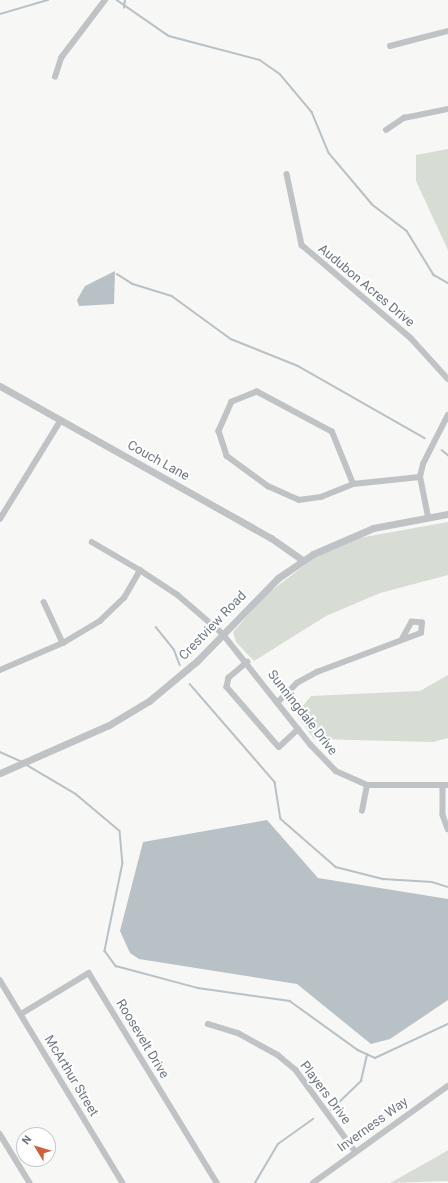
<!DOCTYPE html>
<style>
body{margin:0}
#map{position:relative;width:448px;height:1183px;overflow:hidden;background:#f7f7f5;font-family:Roboto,sans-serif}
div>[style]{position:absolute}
.green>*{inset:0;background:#d7dcd4}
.water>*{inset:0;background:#b8c1c5}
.stream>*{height:1.5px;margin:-0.75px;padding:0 0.75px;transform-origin:0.75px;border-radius:0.75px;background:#b8c1c5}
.minor>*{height:5.5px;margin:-2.75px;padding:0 2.75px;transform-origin:2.75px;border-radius:2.75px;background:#bfc3c6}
.tertiary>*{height:7px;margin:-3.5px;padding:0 3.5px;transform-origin:3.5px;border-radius:3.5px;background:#bfc3c6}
span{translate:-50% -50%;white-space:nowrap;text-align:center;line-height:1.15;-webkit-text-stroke:4px #fff;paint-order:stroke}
.street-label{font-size:13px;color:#6a7782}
.north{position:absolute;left:16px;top:1127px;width:40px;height:40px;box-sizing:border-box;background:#fff;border:1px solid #c3c9cd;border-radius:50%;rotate:308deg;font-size:11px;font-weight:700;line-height:16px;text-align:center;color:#6a7782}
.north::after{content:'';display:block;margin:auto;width:14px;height:18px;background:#ce623e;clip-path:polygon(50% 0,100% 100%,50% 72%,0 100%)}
</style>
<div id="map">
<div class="green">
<i style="clip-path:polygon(448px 149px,448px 250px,416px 181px,416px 155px)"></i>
<i style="clip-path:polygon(448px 522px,448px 575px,380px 593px,326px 616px,254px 661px,236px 642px,233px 632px,267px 594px,318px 555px,353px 539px)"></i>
<i style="clip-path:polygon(448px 675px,448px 738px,433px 742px,314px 739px,296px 714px,311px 696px,420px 691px)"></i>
<i style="clip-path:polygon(448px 1150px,448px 1181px,390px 1183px,440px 1155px)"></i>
</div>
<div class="water">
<i style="clip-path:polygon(115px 271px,114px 304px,79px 306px,77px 300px,85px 286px)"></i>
<i style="clip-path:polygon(267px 820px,318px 878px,448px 899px,448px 1000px,390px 1039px,371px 1044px,297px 984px,139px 959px,130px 953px,120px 931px,143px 842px)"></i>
</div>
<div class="stream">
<i style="left:117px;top:0;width:63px;rotate:34.7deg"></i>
<i style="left:169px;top:36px;width:94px;rotate:14.8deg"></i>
<i style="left:260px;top:60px;width:24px;rotate:35deg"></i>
<i style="left:280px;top:74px;width:50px;rotate:49.9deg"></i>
<i style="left:312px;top:112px;width:44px;rotate:67.5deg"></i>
<i style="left:329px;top:153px;width:68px;rotate:49.8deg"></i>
<i style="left:373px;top:205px;width:43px;rotate:37.4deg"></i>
<i style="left:407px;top:231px;width:52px;rotate:58.5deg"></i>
<i style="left:434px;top:275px;width:16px;rotate:30deg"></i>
<i style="left:124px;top:8px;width:8px;rotate:-83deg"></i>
<i style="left:0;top:14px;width:50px;rotate:-16.3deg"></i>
<i style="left:117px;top:274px;width:19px;rotate:32deg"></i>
<i style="left:133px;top:284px;width:41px;rotate:17.1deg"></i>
<i style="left:172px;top:296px;width:73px;rotate:36.1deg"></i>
<i style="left:231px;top:339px;width:72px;rotate:21.9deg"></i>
<i style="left:298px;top:366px;width:146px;rotate:29.6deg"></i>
<i style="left:442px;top:450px;width:8px;rotate:40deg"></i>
<i style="left:156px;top:627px;width:28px;rotate:51deg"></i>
<i style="left:174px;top:649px;width:17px;rotate:69deg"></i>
<i style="left:190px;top:684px;width:130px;rotate:49.1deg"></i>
<i style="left:275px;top:782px;width:37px;rotate:81deg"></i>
<i style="left:281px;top:819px;width:73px;rotate:41.1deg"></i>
<i style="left:336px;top:867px;width:49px;rotate:14.3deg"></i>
<i style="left:383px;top:879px;width:49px;rotate:3.5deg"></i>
<i style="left:432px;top:882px;width:17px;rotate:17deg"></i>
<i style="left:0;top:752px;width:24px;rotate:24deg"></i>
<i style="left:25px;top:764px;width:59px;rotate:30.5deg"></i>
<i style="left:76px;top:794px;width:57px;rotate:40.1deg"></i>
<i style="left:120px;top:831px;width:32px;rotate:85deg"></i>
<i style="left:123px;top:863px;width:90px;rotate:101.6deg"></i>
<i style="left:105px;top:951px;width:19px;rotate:54deg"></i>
<i style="left:116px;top:966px;width:85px;rotate:15deg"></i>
<i style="left:198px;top:988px;width:93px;rotate:8deg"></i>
<i style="left:290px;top:1001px;width:84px;rotate:35.8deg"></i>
<i style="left:358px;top:1050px;width:19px;rotate:25deg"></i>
<i style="left:375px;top:1058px;width:81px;rotate:-25deg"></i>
<i style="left:331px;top:1110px;width:42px;rotate:-44deg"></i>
<i style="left:361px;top:1081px;width:27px;rotate:-77deg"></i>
<i style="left:255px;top:1183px;width:45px;rotate:-59.5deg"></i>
<i style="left:278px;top:1144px;width:43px;rotate:-35.5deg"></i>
</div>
<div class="minor">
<i style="left:390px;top:46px;width:60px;rotate:-14.5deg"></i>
<i style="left:55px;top:77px;width:20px;rotate:-72deg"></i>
<i style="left:61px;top:58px;width:73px;rotate:-52.8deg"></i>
<i style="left:386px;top:130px;width:22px;rotate:-34deg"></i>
<i style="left:404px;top:118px;width:45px;rotate:-11.6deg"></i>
<i style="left:287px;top:174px;width:73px;rotate:78.1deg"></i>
<i style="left:302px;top:245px;width:143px;rotate:40.5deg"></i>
<i style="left:411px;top:338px;width:55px;rotate:47.9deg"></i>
<i style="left:353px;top:484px;width:56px;rotate:-112deg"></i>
<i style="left:332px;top:432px;width:85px;rotate:-151.9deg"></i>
<i style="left:257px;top:392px;width:27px;rotate:158deg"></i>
<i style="left:232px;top:402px;width:32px;rotate:114deg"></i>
<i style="left:219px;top:431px;width:26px;rotate:72deg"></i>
<i style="left:227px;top:456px;width:51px;rotate:36.2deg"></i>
<i style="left:268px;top:486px;width:34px;rotate:24deg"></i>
<i style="left:299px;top:500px;width:22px;rotate:-8deg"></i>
<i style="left:321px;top:497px;width:35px;rotate:-22deg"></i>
<i style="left:353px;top:484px;width:67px;rotate:-6deg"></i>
<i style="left:428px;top:517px;width:41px;rotate:-101.3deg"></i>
<i style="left:420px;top:477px;width:13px;rotate:-77deg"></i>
<i style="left:423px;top:464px;width:55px;rotate:-63deg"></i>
<i style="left:0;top:519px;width:116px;rotate:-58.4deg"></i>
<i style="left:92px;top:542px;width:56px;rotate:30.3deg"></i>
<i style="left:44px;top:602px;width:45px;rotate:65.1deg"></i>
<i style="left:248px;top:662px;width:25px;rotate:140deg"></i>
<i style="left:229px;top:678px;width:9px;rotate:103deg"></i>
<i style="left:227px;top:687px;width:79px;rotate:49.1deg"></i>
<i style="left:279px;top:747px;width:26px;rotate:-43deg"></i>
<i style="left:0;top:670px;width:69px;rotate:-23.2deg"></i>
<i style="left:63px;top:643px;width:43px;rotate:-30.7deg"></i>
<i style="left:100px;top:621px;width:33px;rotate:-44deg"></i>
<i style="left:124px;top:598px;width:32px;rotate:-60deg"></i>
<i style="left:140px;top:570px;width:45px;rotate:33.3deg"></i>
<i style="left:178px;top:595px;width:60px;rotate:40.9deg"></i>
<i style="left:223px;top:634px;width:142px;rotate:51.6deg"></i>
<i style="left:311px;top:745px;width:36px;rotate:46deg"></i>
<i style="left:336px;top:771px;width:34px;rotate:24deg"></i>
<i style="left:367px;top:785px;width:81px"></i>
<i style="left:277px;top:703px;width:28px;rotate:-45deg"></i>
<i style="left:297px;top:683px;width:23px;rotate:-29deg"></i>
<i style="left:317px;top:672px;width:111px;rotate:-20.6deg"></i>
<i style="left:421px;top:633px;width:10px;rotate:-84deg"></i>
<i style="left:422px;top:623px;width:10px;rotate:-174deg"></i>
<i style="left:412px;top:622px;width:18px;rotate:119deg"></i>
<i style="left:443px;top:785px;width:30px;rotate:90deg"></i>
<i style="left:443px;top:815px;width:15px;rotate:70deg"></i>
<i style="left:362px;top:811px;width:26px;rotate:-79deg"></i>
<i style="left:0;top:980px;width:237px;rotate:58.8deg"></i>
<i style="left:21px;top:1014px;width:79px;rotate:-31.1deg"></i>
<i style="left:89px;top:973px;width:246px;rotate:58.6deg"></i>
<i style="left:208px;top:1024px;width:31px;rotate:17deg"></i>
<i style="left:238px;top:1033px;width:46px;rotate:28.8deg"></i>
<i style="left:278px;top:1055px;width:23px;rotate:40deg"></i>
<i style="left:296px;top:1070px;width:100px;rotate:53.9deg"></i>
<i style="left:0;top:1134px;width:57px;rotate:58.5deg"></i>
<i style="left:313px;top:1183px;width:166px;rotate:-35.7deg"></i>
</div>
<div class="tertiary">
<i style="left:0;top:386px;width:311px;rotate:29.3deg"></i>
<i style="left:271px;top:538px;width:39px;rotate:35deg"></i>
<i style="left:0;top:773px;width:119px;rotate:-23.8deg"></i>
<i style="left:109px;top:725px;width:47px;rotate:-31deg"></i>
<i style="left:149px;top:701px;width:62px;rotate:-39.8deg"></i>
<i style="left:197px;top:661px;width:116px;rotate:-45.7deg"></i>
<i style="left:278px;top:578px;width:42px;rotate:-34.4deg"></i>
<i style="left:313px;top:554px;width:65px;rotate:-23.4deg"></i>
<i style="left:373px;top:528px;width:76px;rotate:-10.6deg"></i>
</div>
<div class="street-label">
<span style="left:366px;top:286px;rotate:40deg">Audubon Acres Drive</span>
<span style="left:158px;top:461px;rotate:29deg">Couch Lane</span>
<span style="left:213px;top:626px;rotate:-46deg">Crestview Road</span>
<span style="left:302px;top:713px;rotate:52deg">Sunningdale Drive</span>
<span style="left:142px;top:1039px;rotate:59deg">Roosevelt Drive</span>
<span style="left:71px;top:1076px;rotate:59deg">McArthur Street</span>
<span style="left:325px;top:1093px;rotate:53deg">Players Drive</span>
<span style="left:373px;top:1125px;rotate:-36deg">Inverness Way</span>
</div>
<div class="north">N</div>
</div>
